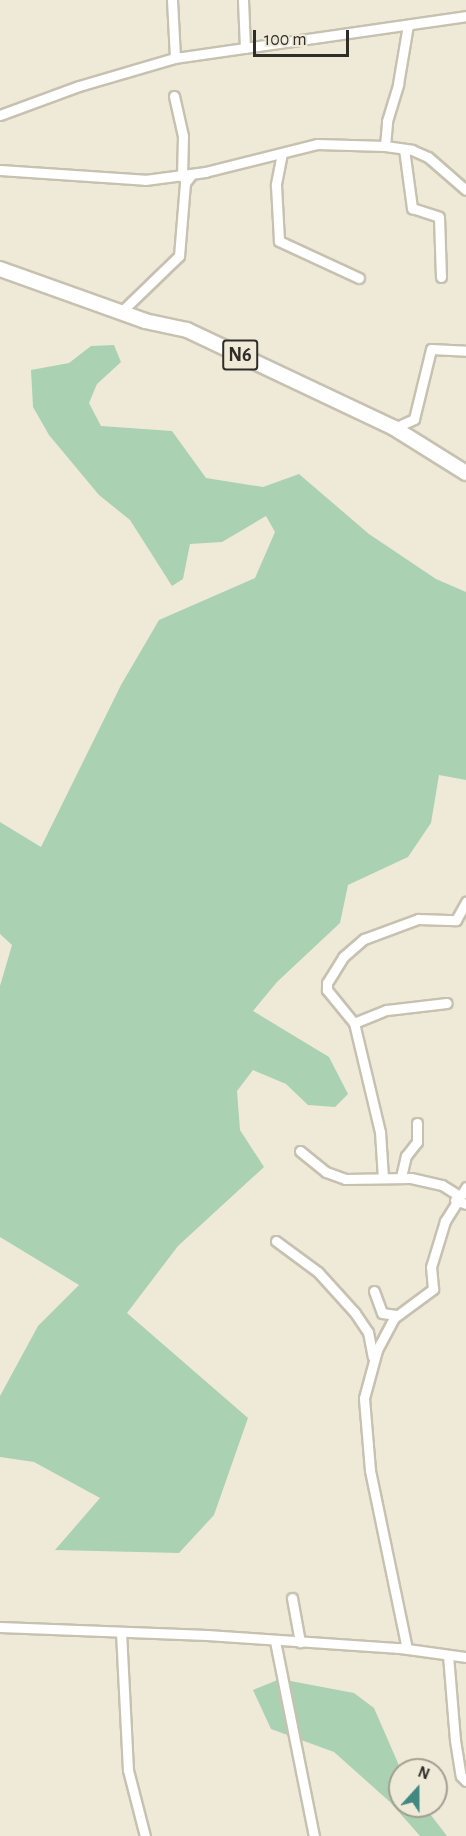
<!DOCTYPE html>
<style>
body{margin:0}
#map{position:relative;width:466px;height:1836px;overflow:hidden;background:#efead8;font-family:"Alegreya Sans",sans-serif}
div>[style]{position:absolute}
.green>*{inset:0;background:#abd1b3}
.roads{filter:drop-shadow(2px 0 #c6c1b0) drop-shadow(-2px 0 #c6c1b0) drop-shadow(0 2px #c6c1b0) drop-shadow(0 -2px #c6c1b0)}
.minor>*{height:9px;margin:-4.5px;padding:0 4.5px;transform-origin:4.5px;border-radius:4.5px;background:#fff}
.highway>*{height:14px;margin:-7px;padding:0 7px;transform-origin:7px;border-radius:7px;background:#fff}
span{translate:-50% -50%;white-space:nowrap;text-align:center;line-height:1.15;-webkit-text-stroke:4.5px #efead8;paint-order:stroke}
.shield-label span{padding:2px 4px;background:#efead8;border:2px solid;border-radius:4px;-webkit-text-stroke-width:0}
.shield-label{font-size:20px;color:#2f2d27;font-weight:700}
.north{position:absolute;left:388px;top:1758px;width:60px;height:60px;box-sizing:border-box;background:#efead8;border:2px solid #a29e91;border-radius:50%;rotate:21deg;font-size:16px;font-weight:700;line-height:24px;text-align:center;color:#2f2d27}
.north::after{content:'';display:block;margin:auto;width:21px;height:27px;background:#418881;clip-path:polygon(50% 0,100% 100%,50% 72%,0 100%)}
.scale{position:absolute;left:253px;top:30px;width:96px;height:27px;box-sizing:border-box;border:3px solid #2f2d27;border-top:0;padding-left:8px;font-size:18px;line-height:21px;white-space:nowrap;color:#2f2d27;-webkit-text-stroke:4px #efead8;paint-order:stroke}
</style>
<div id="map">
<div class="green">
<i style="clip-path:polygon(114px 345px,121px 362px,97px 384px,89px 403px,101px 426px,172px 431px,206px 478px,263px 487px,299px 474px,369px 534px,436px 579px,466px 592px,466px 780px,439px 775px,431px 823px,408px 857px,348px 885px,340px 923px,277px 982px,253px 1011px,329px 1057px,348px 1094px,335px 1107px,308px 1105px,286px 1084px,253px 1070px,237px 1091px,240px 1130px,264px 1167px,178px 1246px,127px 1313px,248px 1418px,214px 1515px,179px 1553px,55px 1550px,100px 1498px,34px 1462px,0 1457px,0 1396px,38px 1326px,79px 1285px,0 1237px,0 986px,12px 945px,0 934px,0 822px,41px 847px,121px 685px,159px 620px,255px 578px,275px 532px,266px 516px,222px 542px,190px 544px,183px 579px,172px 586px,130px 520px,99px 495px,49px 435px,33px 407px,31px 370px,69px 363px,91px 346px)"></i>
<i style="clip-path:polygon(280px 1679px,354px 1693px,374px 1708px,401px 1770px,400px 1806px,424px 1806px,447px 1836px,420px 1836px,390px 1802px,334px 1752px,271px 1729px,253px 1690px)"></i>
</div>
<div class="roads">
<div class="minor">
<i style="left:172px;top:0;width:58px;rotate:87deg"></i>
<i style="left:243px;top:0;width:48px;rotate:87.6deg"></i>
<i style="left:174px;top:96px;width:41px;rotate:77.3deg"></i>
<i style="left:183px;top:136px;width:41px;rotate:91.4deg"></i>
<i style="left:0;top:115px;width:84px;rotate:-20.2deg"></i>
<i style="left:79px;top:86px;width:100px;rotate:-16.3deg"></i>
<i style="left:175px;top:58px;width:294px;rotate:-8.2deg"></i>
<i style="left:385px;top:146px;width:25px;rotate:-85deg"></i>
<i style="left:387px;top:121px;width:39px;rotate:-73deg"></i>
<i style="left:398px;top:84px;width:60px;rotate:-80.4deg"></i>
<i style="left:404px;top:149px;width:60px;rotate:82.3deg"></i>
<i style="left:412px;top:208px;width:28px;rotate:18deg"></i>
<i style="left:439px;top:217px;width:60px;rotate:88.1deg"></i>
<i style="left:282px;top:153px;width:33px;rotate:101deg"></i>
<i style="left:276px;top:185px;width:56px;rotate:86.9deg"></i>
<i style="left:279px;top:241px;width:88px;rotate:24.8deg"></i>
<i style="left:0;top:170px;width:145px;rotate:3.9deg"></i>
<i style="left:145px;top:180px;width:61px;rotate:-7.6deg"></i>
<i style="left:205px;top:172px;width:115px;rotate:-14deg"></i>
<i style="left:317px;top:144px;width:68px;rotate:1.7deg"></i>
<i style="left:385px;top:146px;width:27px;rotate:8deg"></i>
<i style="left:412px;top:150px;width:17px;rotate:24deg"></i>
<i style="left:428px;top:157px;width:50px;rotate:41deg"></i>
<i style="left:123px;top:310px;width:78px;rotate:-44deg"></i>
<i style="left:179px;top:256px;width:73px;rotate:-85.3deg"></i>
<i style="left:185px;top:183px;width:11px;rotate:-52deg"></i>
<i style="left:394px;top:428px;width:22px;rotate:-24deg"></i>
<i style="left:414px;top:419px;width:72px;rotate:-76.3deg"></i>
<i style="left:431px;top:349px;width:35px;rotate:3deg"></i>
<i style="left:354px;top:1023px;width:35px;rotate:-22deg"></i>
<i style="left:387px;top:1010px;width:60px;rotate:-6.7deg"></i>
<i style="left:300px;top:1151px;width:33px;rotate:39deg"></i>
<i style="left:326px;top:1172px;width:20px;rotate:20deg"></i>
<i style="left:345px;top:1179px;width:66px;rotate:-0.9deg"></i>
<i style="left:411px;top:1178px;width:32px;rotate:13deg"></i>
<i style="left:442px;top:1185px;width:19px;rotate:32deg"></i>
<i style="left:401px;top:1177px;width:22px;rotate:-77deg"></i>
<i style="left:406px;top:1156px;width:18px;rotate:-52deg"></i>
<i style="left:417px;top:1142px;width:19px;rotate:-90deg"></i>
<i style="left:383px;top:1178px;width:46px;rotate:-93.7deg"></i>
<i style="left:380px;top:1132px;width:112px;rotate:-103.4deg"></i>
<i style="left:354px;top:1023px;width:43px;rotate:-129.3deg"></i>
<i style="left:327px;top:990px;width:7px;rotate:-90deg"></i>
<i style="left:327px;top:983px;width:31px;rotate:-58deg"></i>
<i style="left:343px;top:957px;width:28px;rotate:-41deg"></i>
<i style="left:364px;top:939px;width:58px;rotate:-20.3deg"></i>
<i style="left:418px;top:919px;width:38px;rotate:2deg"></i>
<i style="left:456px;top:920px;width:21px;rotate:-61deg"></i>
<i style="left:455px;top:1200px;width:12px;rotate:20deg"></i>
<i style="left:276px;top:1241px;width:52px;rotate:36.4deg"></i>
<i style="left:318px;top:1272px;width:55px;rotate:47.9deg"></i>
<i style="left:355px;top:1313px;width:23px;rotate:56deg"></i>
<i style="left:368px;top:1332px;width:25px;rotate:79deg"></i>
<i style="left:374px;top:1291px;width:23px;rotate:70deg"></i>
<i style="left:382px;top:1313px;width:14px;rotate:8deg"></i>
<i style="left:292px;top:1598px;width:45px;rotate:79.7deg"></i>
<i style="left:0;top:1627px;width:207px;rotate:2.2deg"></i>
<i style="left:207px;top:1635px;width:193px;rotate:3.9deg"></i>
<i style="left:400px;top:1648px;width:67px;rotate:7.8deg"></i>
<i style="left:121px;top:1632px;width:138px;rotate:87.1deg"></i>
<i style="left:128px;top:1770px;width:68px;rotate:75.6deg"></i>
<i style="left:275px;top:1641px;width:199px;rotate:78.7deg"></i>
<i style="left:407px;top:1649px;width:183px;rotate:-101.7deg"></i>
<i style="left:370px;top:1470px;width:72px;rotate:-94.8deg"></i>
<i style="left:364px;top:1398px;width:50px;rotate:-74.8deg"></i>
<i style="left:377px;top:1350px;width:36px;rotate:-62deg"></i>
<i style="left:394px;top:1318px;width:49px;rotate:-36.6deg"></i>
<i style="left:433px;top:1289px;width:22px;rotate:-95deg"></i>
<i style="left:431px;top:1267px;width:48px;rotate:-73.1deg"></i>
<i style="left:445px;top:1221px;width:40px;rotate:-58deg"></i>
<i style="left:448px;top:1655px;width:85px;rotate:85.3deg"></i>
<i style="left:455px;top:1740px;width:36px;rotate:81deg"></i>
<i style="left:461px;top:1776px;width:7px;rotate:45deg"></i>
</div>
<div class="highway">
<i style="left:0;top:269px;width:154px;rotate:19.7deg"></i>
<i style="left:145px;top:321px;width:43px;rotate:12.1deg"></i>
<i style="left:187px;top:330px;width:229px;rotate:25.3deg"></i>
<i style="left:394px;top:428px;width:85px;rotate:32deg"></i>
</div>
</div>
<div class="shield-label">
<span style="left:240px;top:355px">N6</span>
</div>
<div class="north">N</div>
<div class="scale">100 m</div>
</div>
